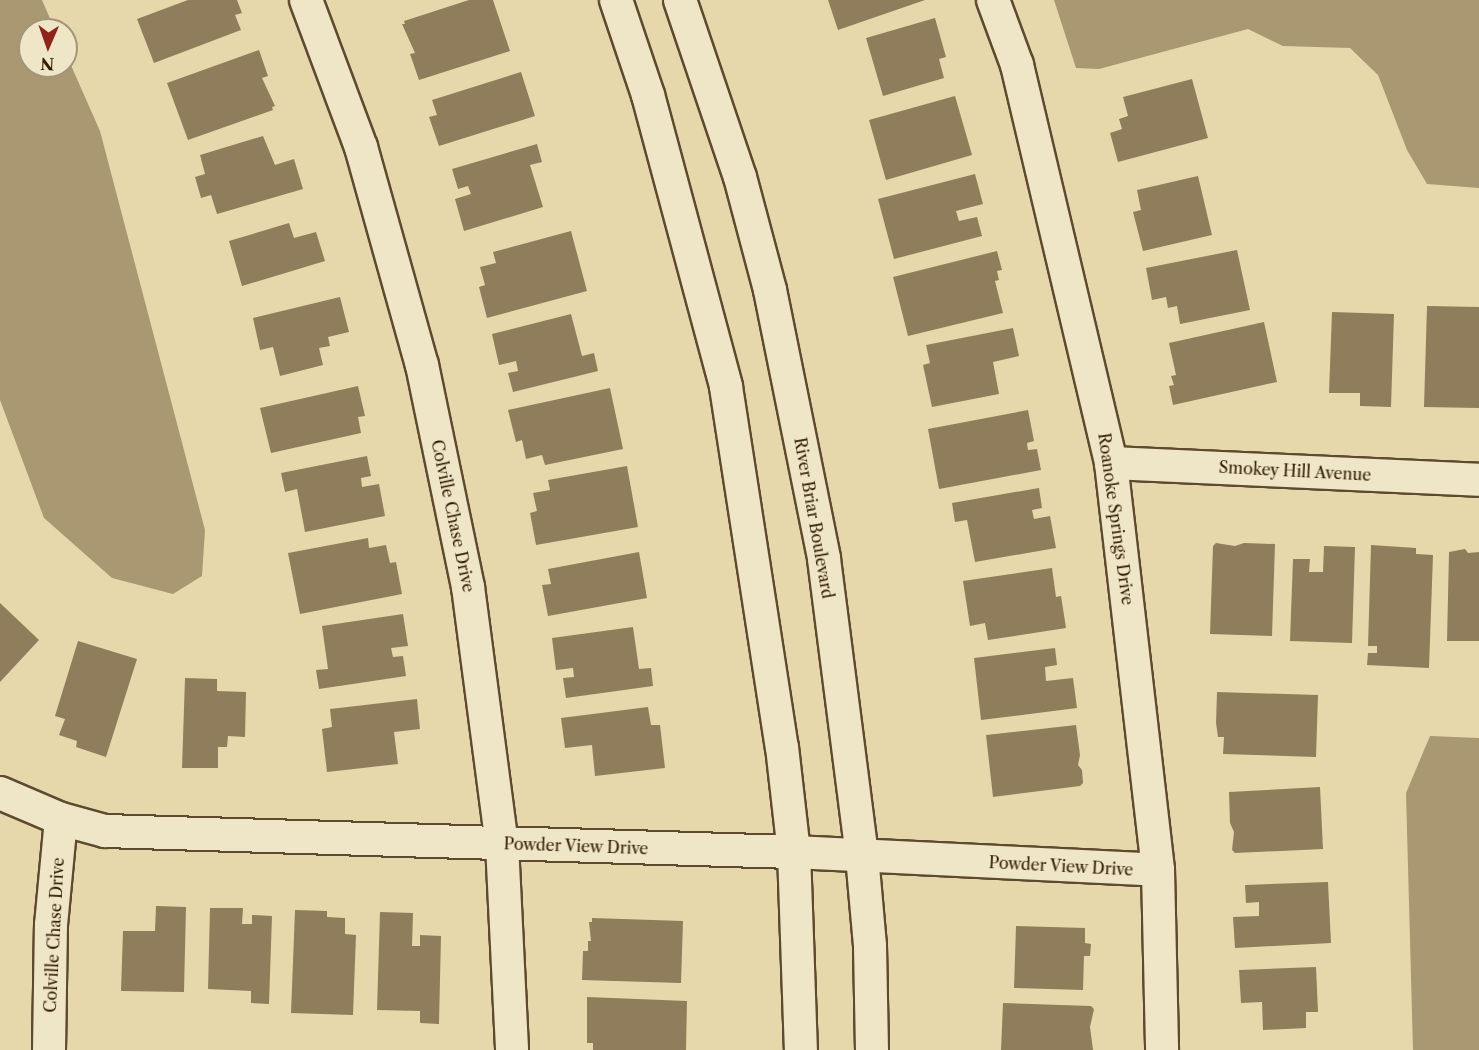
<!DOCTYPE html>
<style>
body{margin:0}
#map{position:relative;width:1479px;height:1050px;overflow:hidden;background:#e7d8ab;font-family:"Libre Caslon Text",serif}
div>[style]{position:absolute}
.water>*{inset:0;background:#a99872}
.building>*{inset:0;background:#907d5b}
.roads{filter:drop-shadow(2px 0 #5e4a2e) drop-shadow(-2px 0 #5e4a2e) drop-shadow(0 2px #5e4a2e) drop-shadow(0 -2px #5e4a2e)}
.street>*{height:32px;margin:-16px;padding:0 16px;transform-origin:16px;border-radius:16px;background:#efe6c8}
span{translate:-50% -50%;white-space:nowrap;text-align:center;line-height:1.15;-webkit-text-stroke:5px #efe6c8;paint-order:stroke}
.street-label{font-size:16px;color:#311b04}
.north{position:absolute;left:18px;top:18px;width:60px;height:60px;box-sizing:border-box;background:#efe6c8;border:2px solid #a3957a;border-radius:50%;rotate:182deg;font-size:16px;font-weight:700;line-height:24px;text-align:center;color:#311b04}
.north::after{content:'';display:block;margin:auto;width:21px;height:27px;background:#8f2418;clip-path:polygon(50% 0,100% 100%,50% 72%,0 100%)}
</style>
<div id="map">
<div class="water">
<i style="clip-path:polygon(0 0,42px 0,55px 30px,30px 30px,30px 66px,66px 66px,66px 54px,100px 131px,205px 530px,202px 576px,173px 594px,112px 578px,44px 518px,0 400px)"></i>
<i style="clip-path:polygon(1054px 0,1479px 0,1479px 188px,1427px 184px,1407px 150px,1378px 75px,1350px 48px,1283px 46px,1248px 29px,1099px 69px,1076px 68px)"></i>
<i style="clip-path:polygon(1430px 736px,1479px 738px,1479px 1050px,1413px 1050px,1406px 793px)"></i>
</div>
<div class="building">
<i style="clip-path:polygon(188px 0,237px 0,242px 13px,235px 15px,241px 30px,154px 63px,137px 19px)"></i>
<i style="clip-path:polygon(469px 0,493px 0,510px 51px,419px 80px,410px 54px,415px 53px,402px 24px,405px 24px,404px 21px)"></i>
<i style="clip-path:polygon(828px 0,925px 0,838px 30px)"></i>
<i style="clip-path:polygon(935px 18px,946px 57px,939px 59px,944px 78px,883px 96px,866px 38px)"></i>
<i style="clip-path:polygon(259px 50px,268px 76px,262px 78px,275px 106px,272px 107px,273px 110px,188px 140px,167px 83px)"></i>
<i style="clip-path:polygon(521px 72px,535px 116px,439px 146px,429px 117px,437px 115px,432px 100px)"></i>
<i style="clip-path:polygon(1192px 79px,1208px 138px,1118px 162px,1110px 133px,1122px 129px,1119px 119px,1128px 116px,1123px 97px)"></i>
<i style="clip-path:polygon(955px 96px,972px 155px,886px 180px,869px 120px)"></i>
<i style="clip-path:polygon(263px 136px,275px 165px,294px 159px,303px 189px,217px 214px,211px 195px,201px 198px,195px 177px,205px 174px,200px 155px)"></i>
<i style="clip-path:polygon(537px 144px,542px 162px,530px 165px,543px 207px,464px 231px,455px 199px,471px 194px,468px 186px,458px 189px,452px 169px)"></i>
<i style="clip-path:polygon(975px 174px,983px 204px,956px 211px,959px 221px,977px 217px,982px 236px,894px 259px,878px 199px)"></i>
<i style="clip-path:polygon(1198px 176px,1212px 235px,1143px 251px,1133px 212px,1141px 210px,1137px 190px)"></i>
<i style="clip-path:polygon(289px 223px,294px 238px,316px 232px,325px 261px,242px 286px,229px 241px)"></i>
<i style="clip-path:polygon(571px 231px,587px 291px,487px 318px,479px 287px,485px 285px,480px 267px,496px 263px,493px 252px)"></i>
<i style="clip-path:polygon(1237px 250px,1250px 310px,1180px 324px,1177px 306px,1168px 308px,1166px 297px,1152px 300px,1146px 268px)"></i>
<i style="clip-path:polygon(997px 251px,1002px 270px,997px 271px,999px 280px,995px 281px,1003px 313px,908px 336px,893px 277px)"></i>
<i style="clip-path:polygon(340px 297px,349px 332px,328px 337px,330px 346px,319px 348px,323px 365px,280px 376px,273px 347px,260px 350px,253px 318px)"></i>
<i style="clip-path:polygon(1427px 306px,1479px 307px,1479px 408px,1424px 407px)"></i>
<i style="clip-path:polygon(1332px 312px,1394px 314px,1391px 407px,1360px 406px,1360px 393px,1329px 393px)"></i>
<i style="clip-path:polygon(571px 314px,582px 356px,594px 353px,598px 371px,513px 392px,508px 373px,518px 371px,516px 361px,499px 365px,492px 334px)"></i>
<i style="clip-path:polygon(1264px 322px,1277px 382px,1173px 405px,1169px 386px,1174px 385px,1171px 376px,1176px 375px,1169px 343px)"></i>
<i style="clip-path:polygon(1013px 328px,1019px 356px,993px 362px,999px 394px,932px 407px,923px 365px,930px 363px,926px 345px)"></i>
<i style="clip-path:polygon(358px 386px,365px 416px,358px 417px,361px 433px,271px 453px,260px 408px)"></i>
<i style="clip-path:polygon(610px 388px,623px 449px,545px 465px,542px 455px,526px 459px,522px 440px,516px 442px,508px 410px)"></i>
<i style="clip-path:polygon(1028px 410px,1034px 441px,1027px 443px,1028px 450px,1037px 449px,1041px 470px,939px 489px,928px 429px)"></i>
<i style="clip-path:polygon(367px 456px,371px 476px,361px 478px,362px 487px,379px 484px,385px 516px,305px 532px,297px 489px,285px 492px,281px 473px)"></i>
<i style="clip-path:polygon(627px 466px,638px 527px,536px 545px,530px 513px,537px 511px,533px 493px,550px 490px,548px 480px)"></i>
<i style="clip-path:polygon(1039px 488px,1042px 508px,1032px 510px,1034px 519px,1050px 516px,1056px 548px,975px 562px,967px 520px,955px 522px,952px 503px)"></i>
<i style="clip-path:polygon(368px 538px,369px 548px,386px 545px,390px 563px,396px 562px,402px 594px,300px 614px,288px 553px)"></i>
<i style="clip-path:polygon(1216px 543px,1235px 546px,1244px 543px,1275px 544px,1272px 636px,1210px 634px,1213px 546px)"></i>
<i style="clip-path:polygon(1371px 545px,1416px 548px,1416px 554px,1433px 555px,1429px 668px,1367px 665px,1368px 653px,1377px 653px,1377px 646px,1368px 646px)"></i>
<i style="clip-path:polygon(1324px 546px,1355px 547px,1352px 643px,1290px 641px,1293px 559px,1310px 559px,1309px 572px,1323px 572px)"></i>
<i style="clip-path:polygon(1465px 549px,1468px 553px,1479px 552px,1479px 641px,1447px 641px,1449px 552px)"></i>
<i style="clip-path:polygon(639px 552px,647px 598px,548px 616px,542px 585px,551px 584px,548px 569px)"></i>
<i style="clip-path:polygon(1052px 568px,1056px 597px,1061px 596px,1066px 628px,988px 640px,985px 623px,970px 626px,963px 581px)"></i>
<i style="clip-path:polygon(0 603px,39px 640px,0 682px)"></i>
<i style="clip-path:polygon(403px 614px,408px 646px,391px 648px,393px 657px,403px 656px,406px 676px,319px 689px,316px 670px,328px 669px,322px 626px)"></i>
<i style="clip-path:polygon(633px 627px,639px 669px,651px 668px,653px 686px,566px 698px,563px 678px,574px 677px,573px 668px,556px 670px,552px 638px)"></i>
<i style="clip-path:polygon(78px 641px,137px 659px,106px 757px,76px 747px,77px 741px,59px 735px,65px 719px,55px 716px)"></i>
<i style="clip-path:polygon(1055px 648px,1057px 665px,1045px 667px,1046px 681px,1073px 678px,1077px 708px,981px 720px,974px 658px)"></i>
<i style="clip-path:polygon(185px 678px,217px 679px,217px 691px,246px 692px,245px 737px,228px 736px,227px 747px,218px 747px,218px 768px,182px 768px)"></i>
<i style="clip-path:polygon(1217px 692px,1318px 695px,1316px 757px,1223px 754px,1224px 737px,1218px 737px,1216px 723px)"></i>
<i style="clip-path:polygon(417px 699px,420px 729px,394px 732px,398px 764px,327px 772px,322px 729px,332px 727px,330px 709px)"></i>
<i style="clip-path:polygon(648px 707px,651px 725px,660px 725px,665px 768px,595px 776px,592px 745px,565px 748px,561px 718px)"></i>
<i style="clip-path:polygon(1076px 725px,1080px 755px,1078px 765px,1082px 770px,1083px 783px,1080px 786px,993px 797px,986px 735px)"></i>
<i style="clip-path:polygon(1320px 787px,1323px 849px,1235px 853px,1232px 850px,1234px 832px,1230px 823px,1229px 792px)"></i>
<i style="clip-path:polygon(1328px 882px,1331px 943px,1235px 948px,1233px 917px,1259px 916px,1259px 902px,1246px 903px,1245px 885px)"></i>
<i style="clip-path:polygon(156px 906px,186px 907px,184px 992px,121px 991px,123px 931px,155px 931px)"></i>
<i style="clip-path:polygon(210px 908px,243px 908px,242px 924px,252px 924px,252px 915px,272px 916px,269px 1004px,251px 1003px,251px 991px,208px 989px)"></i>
<i style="clip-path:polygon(295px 910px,327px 911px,327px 917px,345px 918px,345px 934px,356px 935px,353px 1015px,291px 1013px)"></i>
<i style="clip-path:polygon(380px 912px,413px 913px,412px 946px,420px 946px,420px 935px,441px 936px,439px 1024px,420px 1023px,420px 1011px,377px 1010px)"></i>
<i style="clip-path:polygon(592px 918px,683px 921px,681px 983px,582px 980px,583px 951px,588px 951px,588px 941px,591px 941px,589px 922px,592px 922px)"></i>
<i style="clip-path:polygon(1016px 926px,1085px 928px,1085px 943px,1091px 944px,1090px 956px,1084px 956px,1083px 990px,1014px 988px)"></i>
<i style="clip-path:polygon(1316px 967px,1318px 1012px,1306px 1012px,1306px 1028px,1263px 1030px,1262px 1002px,1241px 1003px,1239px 970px)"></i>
<i style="clip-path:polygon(587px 997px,687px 1001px,686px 1050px,593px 1050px,593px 1043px,587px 1043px)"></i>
<i style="clip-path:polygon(1003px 1003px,1091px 1006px,1094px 1009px,1090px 1027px,1093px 1050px,1001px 1050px)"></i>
</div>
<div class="roads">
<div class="street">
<i style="left:306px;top:0;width:157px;rotate:69.5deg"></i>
<i style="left:361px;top:147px;width:226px;rotate:74.4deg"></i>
<i style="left:422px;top:365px;width:227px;rotate:78.3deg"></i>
<i style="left:468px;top:587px;width:259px;rotate:82.5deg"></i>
<i style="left:502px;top:844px;width:206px;rotate:87.2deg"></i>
<i style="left:616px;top:0;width:100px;rotate:71.4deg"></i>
<i style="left:648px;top:95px;width:302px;rotate:75deg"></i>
<i style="left:726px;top:387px;width:364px;rotate:81.2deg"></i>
<i style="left:782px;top:747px;width:106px;rotate:83.5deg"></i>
<i style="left:794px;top:852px;width:198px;rotate:88deg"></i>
<i style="left:680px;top:0;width:187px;rotate:71.3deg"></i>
<i style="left:740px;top:177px;width:117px;rotate:75.1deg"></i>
<i style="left:770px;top:290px;width:274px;rotate:78.6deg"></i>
<i style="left:824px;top:559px;width:299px;rotate:82.7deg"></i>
<i style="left:862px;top:856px;width:90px;rotate:84.9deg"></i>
<i style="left:870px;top:946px;width:104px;rotate:88.9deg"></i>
<i style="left:993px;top:0;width:69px;rotate:69.7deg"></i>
<i style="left:1017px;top:65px;width:409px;rotate:76.7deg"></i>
<i style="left:1111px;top:463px;width:410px;rotate:83.4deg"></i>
<i style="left:1158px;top:870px;width:180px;rotate:88.7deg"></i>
<i style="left:1111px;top:463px;width:368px;rotate:2.6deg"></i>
<i style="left:0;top:793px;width:66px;rotate:23.1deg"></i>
<i style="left:61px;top:819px;width:46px;rotate:15.3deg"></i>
<i style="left:105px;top:831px;width:689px;rotate:1.75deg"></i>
<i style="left:794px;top:852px;width:364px;rotate:2.8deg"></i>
<i style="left:49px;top:1050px;width:125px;rotate:-89.1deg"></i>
<i style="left:51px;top:925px;width:106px;rotate:-84.6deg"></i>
</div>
</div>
<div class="street-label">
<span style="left:1295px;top:471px;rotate:3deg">Smokey Hill Avenue</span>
<span style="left:453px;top:516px;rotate:78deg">Colville Chase Drive</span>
<span style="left:814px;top:518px;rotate:80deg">River Briar Boulevard</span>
<span style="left:1116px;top:519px;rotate:82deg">Roanoke Springs Drive</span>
<span style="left:576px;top:846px;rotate:2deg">Powder View Drive</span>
<span style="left:1061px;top:866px;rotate:3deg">Powder View Drive</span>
<span style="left:54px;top:935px;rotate:-87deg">Colville Chase Drive</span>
</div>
<div class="north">N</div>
</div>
